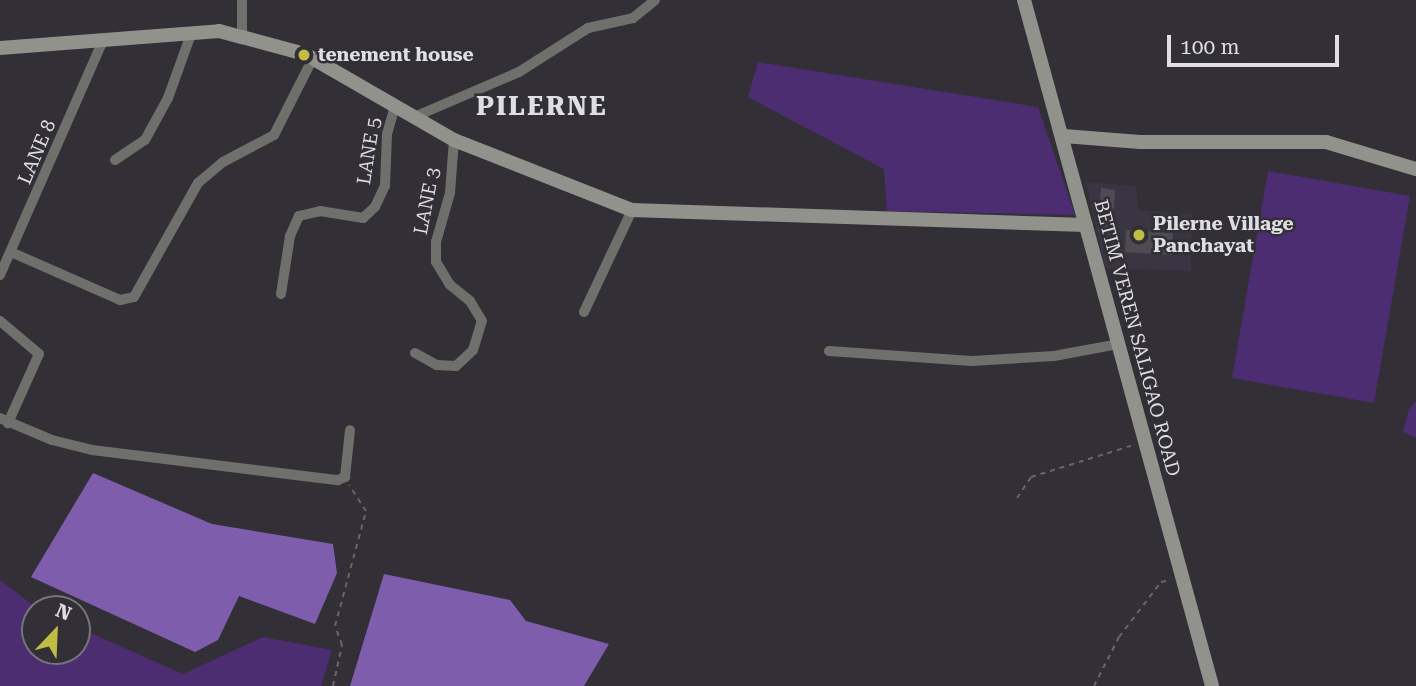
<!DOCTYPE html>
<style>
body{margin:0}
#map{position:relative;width:1416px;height:686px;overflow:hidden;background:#322f37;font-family:"Roboto Serif",serif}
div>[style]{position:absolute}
.built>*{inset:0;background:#3a3543}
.green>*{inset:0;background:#4c2d72}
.water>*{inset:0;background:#7e5dac}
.building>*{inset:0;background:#4e4b53}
.path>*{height:2px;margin-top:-1px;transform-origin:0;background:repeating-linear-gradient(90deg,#68666d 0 5px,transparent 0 10px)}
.street>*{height:10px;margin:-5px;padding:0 5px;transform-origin:5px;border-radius:5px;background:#6f6f6b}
.secondary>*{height:14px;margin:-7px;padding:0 7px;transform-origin:7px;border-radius:7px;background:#91928b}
.dots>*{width:19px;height:19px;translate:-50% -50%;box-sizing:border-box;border:4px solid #322f37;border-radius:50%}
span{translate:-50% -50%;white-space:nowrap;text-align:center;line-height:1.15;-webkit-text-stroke:5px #322f37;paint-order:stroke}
.poi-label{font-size:19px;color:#dfdee3;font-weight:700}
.left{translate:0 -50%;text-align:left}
.street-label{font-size:19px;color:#dfdee3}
.district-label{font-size:26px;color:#dfdee3;font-weight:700;letter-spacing:2px}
.north{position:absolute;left:21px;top:595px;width:70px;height:70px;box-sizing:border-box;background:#322f37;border:2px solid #77757c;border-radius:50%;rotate:23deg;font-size:19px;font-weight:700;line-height:28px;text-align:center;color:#dfdee3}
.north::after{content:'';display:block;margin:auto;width:24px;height:32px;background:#bfbe42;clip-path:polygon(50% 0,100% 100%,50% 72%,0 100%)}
.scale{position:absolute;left:1167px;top:35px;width:172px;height:32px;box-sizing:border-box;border:4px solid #dfdee3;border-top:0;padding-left:9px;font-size:21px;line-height:24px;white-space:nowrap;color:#dfdee3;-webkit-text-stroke:5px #322f37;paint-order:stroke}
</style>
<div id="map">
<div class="built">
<i style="clip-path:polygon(1086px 182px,1136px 186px,1138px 210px,1192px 214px,1191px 271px,1105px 268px)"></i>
</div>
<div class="green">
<i style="clip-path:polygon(758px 62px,1038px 107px,1075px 215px,887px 211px,884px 169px,748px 97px)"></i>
<i style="clip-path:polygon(1268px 171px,1410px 196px,1374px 403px,1232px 378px)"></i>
<i style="clip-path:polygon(1416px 401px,1416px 438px,1403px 432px,1409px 409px)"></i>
<i style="clip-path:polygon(0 580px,38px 609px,35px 651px,77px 651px,77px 627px,183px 674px,263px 637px,332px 650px,321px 686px,0 686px)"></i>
</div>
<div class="water">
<i style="clip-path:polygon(93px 473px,212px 524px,333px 544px,337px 573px,315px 624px,239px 596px,218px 640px,195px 652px,31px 577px)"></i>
<i style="clip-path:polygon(384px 574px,510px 600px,526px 621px,609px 644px,584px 686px,350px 686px)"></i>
</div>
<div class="building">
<i style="clip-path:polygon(1101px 188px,1115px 190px,1112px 235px,1098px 232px)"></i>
<i style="clip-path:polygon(1126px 230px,1173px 233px,1172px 255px,1125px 252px)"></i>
</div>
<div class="path">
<i style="left:1017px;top:498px;width:25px;rotate:-56deg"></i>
<i style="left:1031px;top:477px;width:108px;rotate:-17.3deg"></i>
<i style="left:333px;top:686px;width:42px;rotate:-77.6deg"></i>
<i style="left:342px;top:645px;width:20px;rotate:-110deg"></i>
<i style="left:335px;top:626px;width:119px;rotate:-74.9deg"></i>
<i style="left:366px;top:511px;width:31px;rotate:-123deg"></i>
<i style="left:1094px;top:686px;width:55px;rotate:-63deg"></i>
<i style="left:1119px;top:637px;width:69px;rotate:-52.6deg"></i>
<i style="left:1161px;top:582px;width:10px;rotate:-11deg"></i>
</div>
<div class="street">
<i style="left:242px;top:0;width:37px;rotate:90deg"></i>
<i style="left:414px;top:117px;width:114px;rotate:-23.2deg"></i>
<i style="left:519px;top:72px;width:82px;rotate:-32.5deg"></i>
<i style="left:588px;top:28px;width:46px;rotate:-12.5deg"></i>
<i style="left:633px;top:18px;width:28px;rotate:-39deg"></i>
<i style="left:115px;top:160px;width:36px;rotate:-34deg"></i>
<i style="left:145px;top:140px;width:48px;rotate:-61.3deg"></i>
<i style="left:168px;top:98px;width:68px;rotate:-70.2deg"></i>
<i style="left:13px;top:253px;width:117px;rotate:23.7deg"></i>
<i style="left:120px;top:300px;width:14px;rotate:-12deg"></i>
<i style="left:134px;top:297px;width:131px;rotate:-60.7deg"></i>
<i style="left:198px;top:183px;width:33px;rotate:-40deg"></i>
<i style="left:223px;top:162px;width:58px;rotate:-27.9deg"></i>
<i style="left:274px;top:135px;width:86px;rotate:-63.1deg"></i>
<i style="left:0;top:275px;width:257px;rotate:-66.3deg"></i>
<i style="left:281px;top:294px;width:59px;rotate:-81.2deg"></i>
<i style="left:290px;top:236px;width:22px;rotate:-66deg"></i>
<i style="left:299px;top:216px;width:22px;rotate:-13deg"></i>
<i style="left:320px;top:211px;width:44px;rotate:9.2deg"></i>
<i style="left:363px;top:218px;width:16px;rotate:-43deg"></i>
<i style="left:375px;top:207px;width:23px;rotate:-65deg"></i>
<i style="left:385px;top:186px;width:52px;rotate:-87.8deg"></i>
<i style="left:387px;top:134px;width:29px;rotate:-74deg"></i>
<i style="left:584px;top:312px;width:113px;rotate:-64.8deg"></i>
<i style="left:0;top:321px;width:51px;rotate:40.2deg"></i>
<i style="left:39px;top:354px;width:76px;rotate:114.2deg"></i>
<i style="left:829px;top:351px;width:143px;rotate:4deg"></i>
<i style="left:972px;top:361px;width:82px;rotate:-3.5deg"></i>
<i style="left:1054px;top:356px;width:65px;rotate:-10.6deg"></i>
<i style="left:415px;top:353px;width:25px;rotate:29deg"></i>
<i style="left:437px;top:365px;width:19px;rotate:3deg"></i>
<i style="left:456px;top:366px;width:23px;rotate:-43deg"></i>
<i style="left:473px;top:350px;width:30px;rotate:-73deg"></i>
<i style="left:482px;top:321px;width:23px;rotate:-121deg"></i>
<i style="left:470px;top:301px;width:26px;rotate:-141deg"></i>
<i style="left:450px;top:285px;width:27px;rotate:-121deg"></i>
<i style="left:436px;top:262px;width:20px;rotate:-90deg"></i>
<i style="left:436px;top:242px;width:51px;rotate:-74.1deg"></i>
<i style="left:450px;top:193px;width:53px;rotate:-85.7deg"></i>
<i style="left:0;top:418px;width:56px;rotate:22.9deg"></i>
<i style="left:52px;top:440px;width:41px;rotate:14deg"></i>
<i style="left:92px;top:450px;width:248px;rotate:7deg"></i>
<i style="left:338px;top:480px;width:8px;rotate:-23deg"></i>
<i style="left:345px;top:477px;width:47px;rotate:-83.9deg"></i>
</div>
<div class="secondary">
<i style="left:1024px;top:0;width:711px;rotate:74.67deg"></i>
<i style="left:0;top:48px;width:220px;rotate:-4.4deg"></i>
<i style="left:219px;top:31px;width:24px;rotate:15deg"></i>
<i style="left:242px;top:37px;width:65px;rotate:15.1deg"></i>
<i style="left:305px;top:54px;width:172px;rotate:30deg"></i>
<i style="left:454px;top:140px;width:191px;rotate:21.5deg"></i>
<i style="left:632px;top:210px;width:454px;rotate:1.9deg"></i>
<i style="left:1064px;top:136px;width:76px;rotate:4.5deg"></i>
<i style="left:1140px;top:142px;width:186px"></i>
<i style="left:1326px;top:142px;width:94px;rotate:16.7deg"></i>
</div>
<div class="dots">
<i style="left:304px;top:55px;background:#bfbe42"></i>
<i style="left:1139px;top:235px;background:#bfbe42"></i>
</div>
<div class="poi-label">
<span class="left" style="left:318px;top:55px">tenement house</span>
<span class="left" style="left:1153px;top:235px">Pilerne Village<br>Panchayat</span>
</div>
<div class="street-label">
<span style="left:369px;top:151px;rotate:-81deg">LANE 5</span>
<span style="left:37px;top:152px;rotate:-67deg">LANE 8</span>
<span style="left:427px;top:201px;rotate:-79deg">LANE 3</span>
<span style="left:1137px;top:338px;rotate:75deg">BETIM VEREN SALIGAO ROAD</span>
</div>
<div class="district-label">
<span style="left:542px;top:107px">PILERNE</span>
</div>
<div class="north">N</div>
<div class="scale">100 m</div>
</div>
